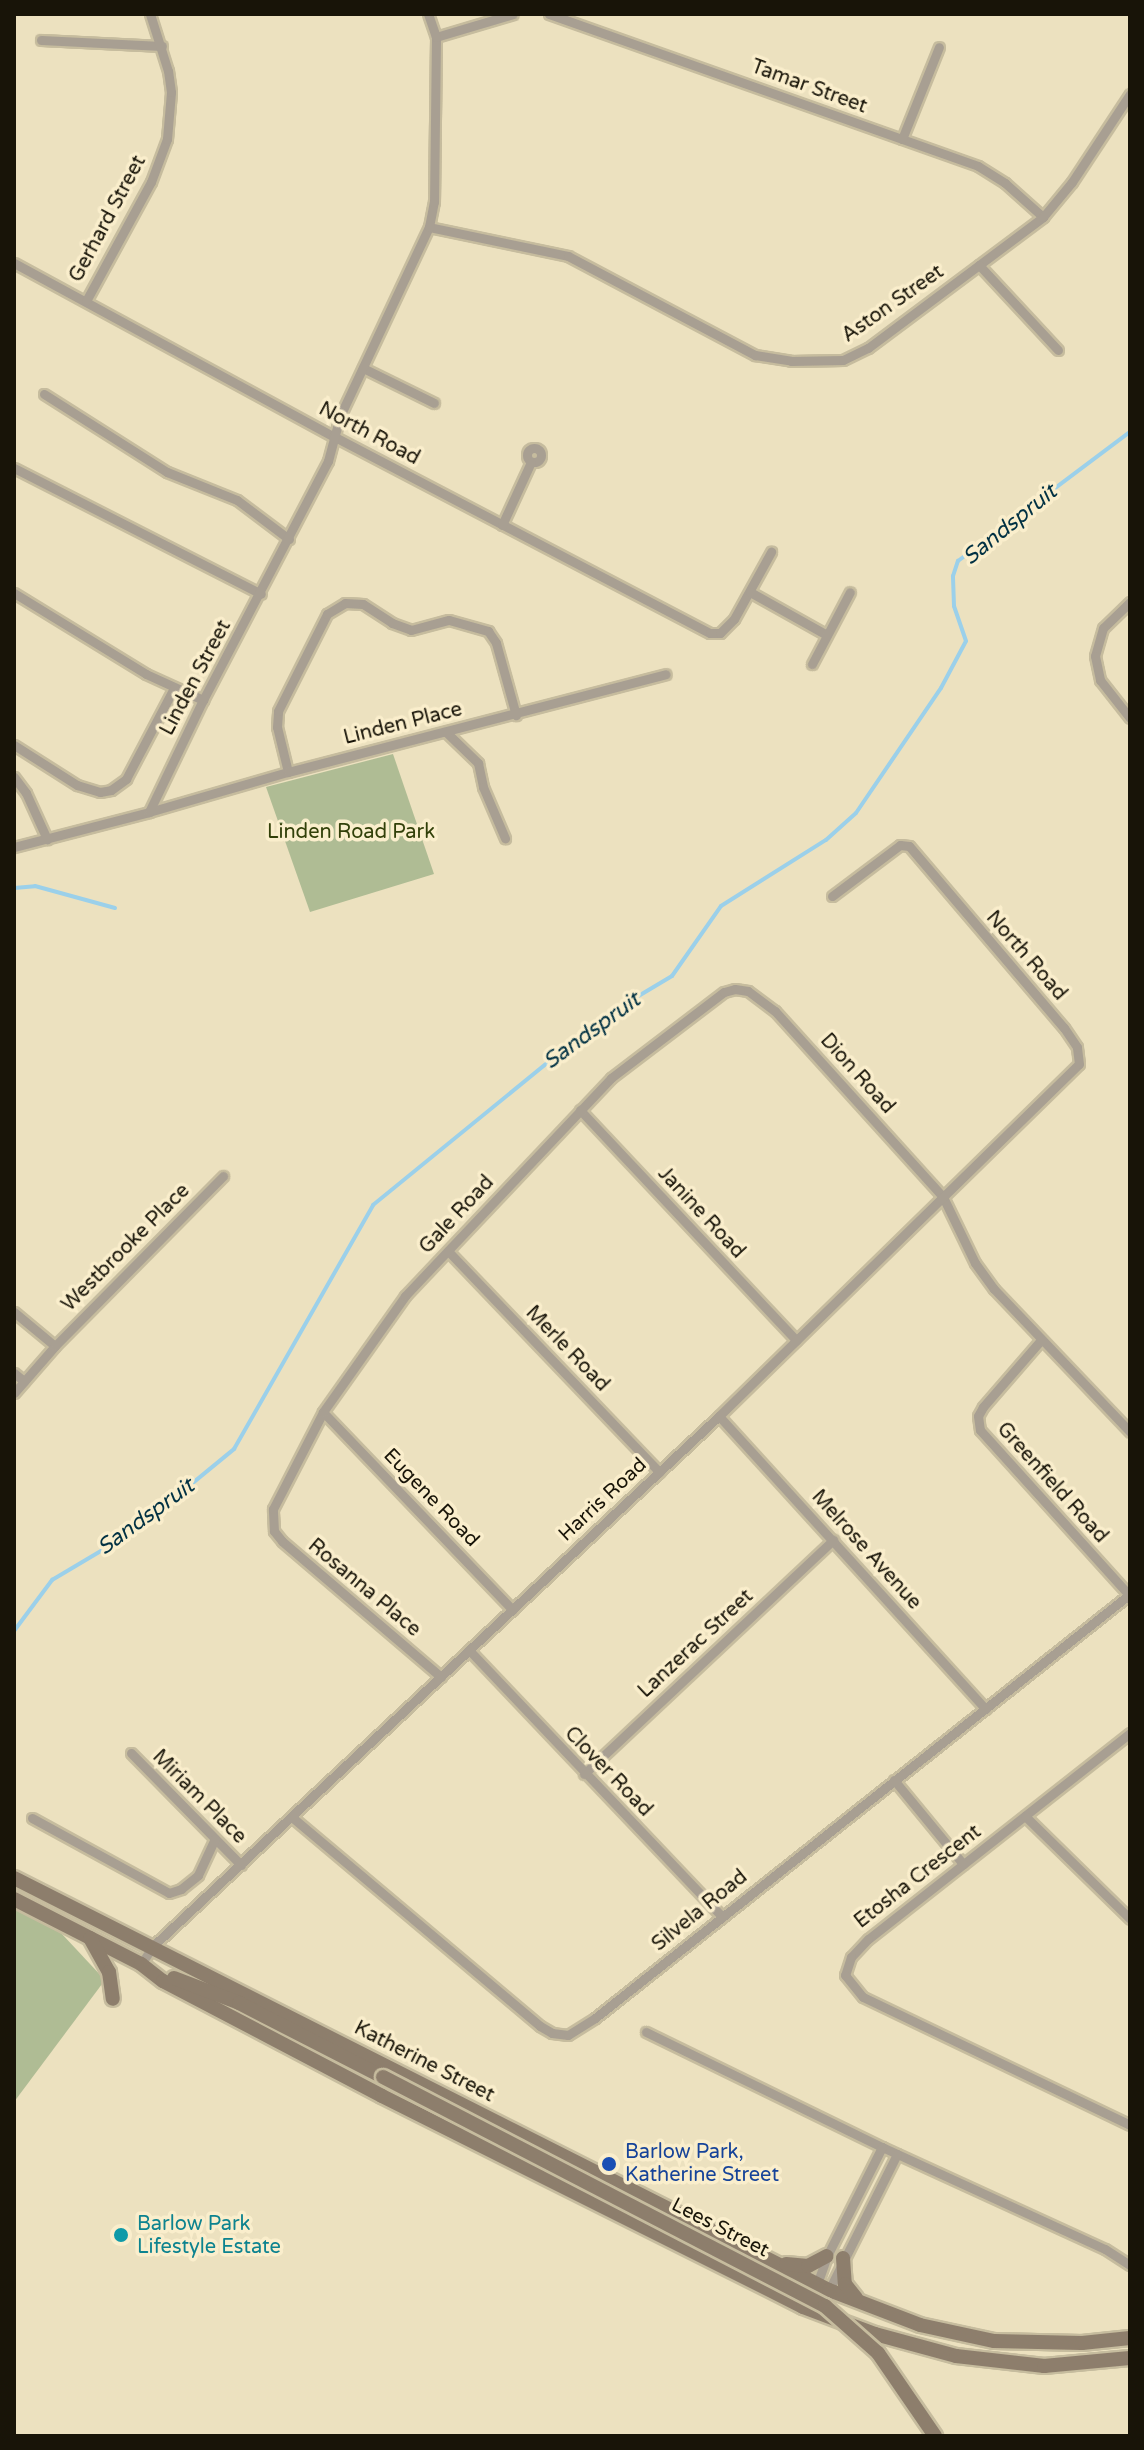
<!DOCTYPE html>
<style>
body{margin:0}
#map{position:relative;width:1144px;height:2450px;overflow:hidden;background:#ece1bf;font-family:"Varela Round",sans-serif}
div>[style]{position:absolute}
.green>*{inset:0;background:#afbc94}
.stream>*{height:4px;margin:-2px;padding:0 2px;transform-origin:2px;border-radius:2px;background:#9bd0ea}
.roads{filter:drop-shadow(2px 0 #c6bc9e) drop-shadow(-2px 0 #c6bc9e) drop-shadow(0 2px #c6bc9e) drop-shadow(0 -2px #c6bc9e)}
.street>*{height:9px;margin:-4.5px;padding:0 4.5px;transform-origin:4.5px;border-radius:4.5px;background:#a89f92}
.street>.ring{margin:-4.5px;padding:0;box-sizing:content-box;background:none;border:9px solid #a89f92;border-radius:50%}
.secondary>*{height:14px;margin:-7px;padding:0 7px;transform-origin:7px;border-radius:7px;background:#8d7e6c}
.bridges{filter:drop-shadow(2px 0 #c6bc9e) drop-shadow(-2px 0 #c6bc9e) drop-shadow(0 2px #c6bc9e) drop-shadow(0 -2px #c6bc9e)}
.secondary-bridge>*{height:14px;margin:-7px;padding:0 7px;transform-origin:7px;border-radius:7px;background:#8d7e6c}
.dots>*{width:22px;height:22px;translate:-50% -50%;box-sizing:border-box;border:4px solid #faeecc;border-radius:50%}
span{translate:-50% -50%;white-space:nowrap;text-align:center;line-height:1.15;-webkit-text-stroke:7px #faeecc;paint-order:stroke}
.street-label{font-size:20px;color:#181408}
.park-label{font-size:20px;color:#324009}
.transit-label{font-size:20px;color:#164399}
.left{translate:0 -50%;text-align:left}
.culture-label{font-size:20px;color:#0d838f}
.water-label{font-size:22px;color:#013143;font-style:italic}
.frame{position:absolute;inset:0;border:16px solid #181408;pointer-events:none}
</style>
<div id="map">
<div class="green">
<i style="clip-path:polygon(393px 754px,434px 874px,310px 912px,266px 787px)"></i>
<i style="clip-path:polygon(14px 1909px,61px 1933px,105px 1980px,14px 2102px)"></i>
</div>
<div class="stream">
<i style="left:14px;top:888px;width:21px;rotate:-5deg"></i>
<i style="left:35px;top:886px;width:83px;rotate:15.4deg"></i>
<i style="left:14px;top:1631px;width:64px;rotate:-53.3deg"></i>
<i style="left:52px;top:1580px;width:94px;rotate:-30.7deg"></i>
<i style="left:133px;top:1532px;width:131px;rotate:-39.4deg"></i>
<i style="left:234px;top:1449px;width:281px;rotate:-60.3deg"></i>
<i style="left:373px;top:1205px;width:299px;rotate:-39.2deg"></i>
<i style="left:605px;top:1016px;width:78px;rotate:-30.8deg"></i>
<i style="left:672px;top:976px;width:85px;rotate:-55deg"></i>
<i style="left:721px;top:906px;width:124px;rotate:-32.2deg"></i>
<i style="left:826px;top:840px;width:40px;rotate:-42deg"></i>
<i style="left:856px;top:813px;width:151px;rotate:-55.8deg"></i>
<i style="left:941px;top:688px;width:53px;rotate:-62deg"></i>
<i style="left:966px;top:641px;width:37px;rotate:-109deg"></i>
<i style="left:954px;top:606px;width:30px;rotate:-92deg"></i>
<i style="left:953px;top:576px;width:16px;rotate:-72deg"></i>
<i style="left:958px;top:561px;width:215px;rotate:-36.9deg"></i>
</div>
<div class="roads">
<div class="street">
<i style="left:549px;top:14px;width:455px;rotate:19.5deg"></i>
<i style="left:978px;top:166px;width:32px;rotate:32deg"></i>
<i style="left:1005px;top:183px;width:51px;rotate:41.8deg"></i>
<i style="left:436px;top:37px;width:80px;rotate:-16.6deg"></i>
<i style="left:41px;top:40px;width:121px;rotate:2.8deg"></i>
<i style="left:902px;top:139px;width:99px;rotate:-68.1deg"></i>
<i style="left:429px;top:227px;width:142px;rotate:11.8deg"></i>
<i style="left:568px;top:256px;width:212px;rotate:27.9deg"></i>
<i style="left:755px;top:355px;width:36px;rotate:9deg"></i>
<i style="left:791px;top:361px;width:52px;rotate:-1.1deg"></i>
<i style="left:843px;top:360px;width:28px;rotate:-26deg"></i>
<i style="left:868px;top:348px;width:219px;rotate:-36.8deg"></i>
<i style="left:1043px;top:217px;width:45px;rotate:-50.4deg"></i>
<i style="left:1072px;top:182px;width:105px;rotate:-56.6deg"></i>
<i style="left:14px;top:263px;width:363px;rotate:28.5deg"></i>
<i style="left:333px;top:436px;width:425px;rotate:27.6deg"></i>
<i style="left:710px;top:633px;width:10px"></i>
<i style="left:720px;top:633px;width:20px;rotate:-45deg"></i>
<i style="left:734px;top:619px;width:77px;rotate:-61.1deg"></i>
<i style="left:979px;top:265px;width:116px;rotate:47.1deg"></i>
<i style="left:86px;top:301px;width:136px;rotate:-61.4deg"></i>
<i style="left:151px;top:182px;width:46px;rotate:-69.6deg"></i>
<i style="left:167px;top:139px;width:47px;rotate:-85.1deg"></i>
<i style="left:171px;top:92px;width:21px;rotate:-98deg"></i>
<i style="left:168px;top:71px;width:60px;rotate:-107.5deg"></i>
<i style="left:363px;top:368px;width:79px;rotate:26.2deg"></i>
<i style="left:44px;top:394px;width:146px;rotate:32.4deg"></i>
<i style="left:167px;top:472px;width:75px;rotate:21.8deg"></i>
<i style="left:237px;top:500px;width:65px;rotate:36.9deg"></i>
<i class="ring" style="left:527px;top:448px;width:5px;height:5px"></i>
<i style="left:14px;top:468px;width:277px;rotate:27deg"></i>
<i style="left:502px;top:525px;width:69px;rotate:-65.3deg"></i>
<i style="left:750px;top:592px;width:86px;rotate:29.2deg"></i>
<i style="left:14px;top:593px;width:155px;rotate:31.5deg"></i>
<i style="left:146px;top:674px;width:63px;rotate:24.5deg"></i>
<i style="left:1130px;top:602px;width:37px;rotate:136deg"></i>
<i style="left:1103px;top:628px;width:29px;rotate:106deg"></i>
<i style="left:1095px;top:656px;width:25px;rotate:78deg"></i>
<i style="left:1100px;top:680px;width:48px;rotate:51.7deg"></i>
<i style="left:812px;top:664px;width:81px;rotate:-62.2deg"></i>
<i style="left:446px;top:732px;width:45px;rotate:44.1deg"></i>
<i style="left:478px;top:763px;width:25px;rotate:78deg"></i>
<i style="left:483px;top:787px;width:56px;rotate:66.7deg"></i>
<i style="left:14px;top:745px;width:75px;rotate:32.4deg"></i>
<i style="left:77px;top:785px;width:24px;rotate:17deg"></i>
<i style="left:100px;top:792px;width:11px;rotate:-10deg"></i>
<i style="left:111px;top:790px;width:19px;rotate:-36deg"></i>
<i style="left:126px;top:779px;width:103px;rotate:-62.2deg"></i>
<i style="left:288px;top:772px;width:46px;rotate:-103.7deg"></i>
<i style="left:277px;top:727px;width:16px;rotate:-86deg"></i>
<i style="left:278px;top:711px;width:109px;rotate:-63.2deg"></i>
<i style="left:327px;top:614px;width:21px;rotate:-31deg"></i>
<i style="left:345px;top:603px;width:18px;rotate:3deg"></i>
<i style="left:363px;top:604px;width:35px;rotate:33deg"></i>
<i style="left:392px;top:623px;width:20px;rotate:20deg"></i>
<i style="left:411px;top:630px;width:39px;rotate:-15deg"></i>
<i style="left:449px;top:620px;width:41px;rotate:15.8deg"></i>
<i style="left:488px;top:631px;width:14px;rotate:56deg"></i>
<i style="left:496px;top:643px;width:75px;rotate:74.5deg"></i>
<i style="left:14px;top:777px;width:20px;rotate:53deg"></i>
<i style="left:26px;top:793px;width:51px;rotate:65.5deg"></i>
<i style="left:149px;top:812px;width:145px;rotate:-16.1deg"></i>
<i style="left:288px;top:772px;width:390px;rotate:-14.5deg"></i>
<i style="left:14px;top:847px;width:139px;rotate:-14.5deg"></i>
<i style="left:149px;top:812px;width:124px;rotate:-64.3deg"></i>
<i style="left:203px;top:700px;width:270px;rotate:-62.4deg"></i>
<i style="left:328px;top:461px;width:47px;rotate:-75.1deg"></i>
<i style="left:340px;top:416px;width:209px;rotate:-64.8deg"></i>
<i style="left:429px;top:227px;width:25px;rotate:-79deg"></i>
<i style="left:434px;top:202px;width:165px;rotate:-89.3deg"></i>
<i style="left:436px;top:37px;width:24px;rotate:-109deg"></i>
<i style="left:580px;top:1110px;width:316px;rotate:46.8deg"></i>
<i style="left:448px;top:1251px;width:306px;rotate:46.3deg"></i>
<i style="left:14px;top:1312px;width:53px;rotate:39.7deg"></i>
<i style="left:1041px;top:1340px;width:89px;rotate:130.9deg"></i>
<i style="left:983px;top:1407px;width:10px;rotate:119deg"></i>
<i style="left:978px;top:1416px;width:14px;rotate:82deg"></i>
<i style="left:980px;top:1430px;width:222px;rotate:47.9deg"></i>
<i style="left:14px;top:1373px;width:13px;rotate:39deg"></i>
<i style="left:14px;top:1393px;width:62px;rotate:-48.9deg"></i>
<i style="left:55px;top:1346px;width:239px;rotate:-45.3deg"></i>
<i style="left:323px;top:1412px;width:274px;rotate:46.2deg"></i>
<i style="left:719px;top:1416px;width:396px;rotate:47.7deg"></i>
<i style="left:469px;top:1650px;width:368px;rotate:46.5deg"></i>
<i style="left:441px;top:1677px;width:209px;rotate:-139.5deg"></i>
<i style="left:282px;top:1541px;width:13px;rotate:-129deg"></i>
<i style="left:274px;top:1531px;width:22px;rotate:-93deg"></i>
<i style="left:273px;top:1509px;width:109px;rotate:-62.7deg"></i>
<i style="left:323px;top:1412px;width:142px;rotate:-54.7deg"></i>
<i style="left:405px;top:1296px;width:300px;rotate:-46.6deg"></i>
<i style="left:611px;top:1078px;width:142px;rotate:-37.3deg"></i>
<i style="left:724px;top:992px;width:11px;rotate:-15deg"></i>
<i style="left:735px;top:989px;width:13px;rotate:9deg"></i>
<i style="left:748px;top:991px;width:34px;rotate:37deg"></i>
<i style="left:775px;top:1011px;width:251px;rotate:47.9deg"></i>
<i style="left:943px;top:1197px;width:73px;rotate:64.1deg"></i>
<i style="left:975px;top:1263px;width:32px;rotate:54deg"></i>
<i style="left:994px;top:1289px;width:197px;rotate:46.4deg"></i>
<i style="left:1130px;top:1733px;width:333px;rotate:141.8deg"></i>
<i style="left:868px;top:1939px;width:25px;rotate:133deg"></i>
<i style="left:851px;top:1957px;width:19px;rotate:108deg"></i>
<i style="left:845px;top:1975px;width:28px;rotate:51deg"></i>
<i style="left:863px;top:1997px;width:296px;rotate:25.6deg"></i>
<i style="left:131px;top:1753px;width:157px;rotate:45.5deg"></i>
<i style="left:584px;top:1774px;width:342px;rotate:-43.2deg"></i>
<i style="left:894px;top:1780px;width:109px;rotate:50.6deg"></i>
<i style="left:1025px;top:1816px;width:147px;rotate:44.4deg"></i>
<i style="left:32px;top:1818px;width:156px;rotate:28.7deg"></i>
<i style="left:169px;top:1893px;width:13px;rotate:-18deg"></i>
<i style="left:181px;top:1889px;width:22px;rotate:-39deg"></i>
<i style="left:198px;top:1875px;width:40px;rotate:-65deg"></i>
<i style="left:293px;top:1818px;width:323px;rotate:40.1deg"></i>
<i style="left:540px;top:2026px;width:14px;rotate:30deg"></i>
<i style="left:552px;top:2033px;width:16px;rotate:7deg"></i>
<i style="left:568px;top:2035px;width:32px;rotate:-32deg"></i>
<i style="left:595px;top:2018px;width:683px;rotate:-38.4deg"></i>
<i style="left:141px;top:1964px;width:22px;rotate:-56deg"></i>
<i style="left:153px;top:1946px;width:775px;rotate:-43.12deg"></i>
<i style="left:719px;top:1416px;width:503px;rotate:-44.36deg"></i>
<i style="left:1079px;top:1064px;width:17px;rotate:-97deg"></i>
<i style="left:1077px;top:1047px;width:23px;rotate:-124deg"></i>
<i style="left:1064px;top:1028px;width:239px;rotate:-130.4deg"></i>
<i style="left:909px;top:846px;width:9px;rotate:-174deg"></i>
<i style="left:900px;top:845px;width:85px;rotate:143.1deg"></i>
<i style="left:646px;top:2032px;width:263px;rotate:26deg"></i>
<i style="left:882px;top:2147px;width:245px;rotate:24.6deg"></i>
<i style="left:1105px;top:2249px;width:30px;rotate:33deg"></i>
<i style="left:810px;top:2304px;width:51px;rotate:-70.5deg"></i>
<i style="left:827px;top:2256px;width:122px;rotate:-63.2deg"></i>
<i style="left:825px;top:2311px;width:21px;rotate:-79deg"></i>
<i style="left:829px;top:2290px;width:152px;rotate:-63.4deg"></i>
</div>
<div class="secondary">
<i style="left:14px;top:1878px;width:913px;rotate:26.82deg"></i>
<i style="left:829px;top:2290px;width:97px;rotate:21deg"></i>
<i style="left:920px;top:2325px;width:76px;rotate:12.2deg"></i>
<i style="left:994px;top:2341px;width:88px;rotate:1.3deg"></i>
<i style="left:1082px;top:2343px;width:48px;rotate:-5.9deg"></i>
<i style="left:14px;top:1899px;width:143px;rotate:27.1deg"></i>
<i style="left:141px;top:1964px;width:28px;rotate:38deg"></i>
<i style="left:163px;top:1981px;width:247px;rotate:27.7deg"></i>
<i style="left:382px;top:2096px;width:471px;rotate:26.6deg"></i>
<i style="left:803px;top:2307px;width:77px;rotate:20.6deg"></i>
<i style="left:875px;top:2334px;width:84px;rotate:15.2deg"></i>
<i style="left:956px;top:2356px;width:89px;rotate:6.5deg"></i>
<i style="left:1044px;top:2366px;width:86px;rotate:-5.3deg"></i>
<i style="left:90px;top:1938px;width:39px;rotate:61deg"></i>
<i style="left:109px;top:1972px;width:27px;rotate:82deg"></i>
<i style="left:174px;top:1978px;width:70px;rotate:21deg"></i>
<i style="left:239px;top:2003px;width:162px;rotate:27.2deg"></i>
<i style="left:843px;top:2258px;width:26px;rotate:86deg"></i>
<i style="left:845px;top:2284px;width:18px;rotate:52deg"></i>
<i style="left:786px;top:2264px;width:22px;rotate:5deg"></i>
<i style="left:808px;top:2266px;width:21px;rotate:-28deg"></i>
</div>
</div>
<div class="bridges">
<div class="secondary-bridge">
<i style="left:383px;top:2077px;width:498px;rotate:27.4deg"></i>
<i style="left:825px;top:2306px;width:71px;rotate:41.6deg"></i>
<i style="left:878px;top:2353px;width:101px;rotate:55.5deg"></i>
</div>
</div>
<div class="dots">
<i style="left:609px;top:2164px;background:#1a4fb4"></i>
<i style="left:121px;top:2235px;background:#0f9aa8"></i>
</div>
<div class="street-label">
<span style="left:809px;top:87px;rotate:20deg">Tamar Street</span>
<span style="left:108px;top:219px;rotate:-62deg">Gerhard Street</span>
<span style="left:893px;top:304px;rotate:-35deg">Aston Street</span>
<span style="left:369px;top:434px;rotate:28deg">North Road</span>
<span style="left:196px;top:678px;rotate:-62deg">Linden Street</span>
<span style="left:403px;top:724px;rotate:-14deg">Linden Place</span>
<span style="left:1026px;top:956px;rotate:49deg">North Road</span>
<span style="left:857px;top:1074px;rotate:48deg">Dion Road</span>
<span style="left:701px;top:1213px;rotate:47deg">Janine Road</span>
<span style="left:457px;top:1215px;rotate:-47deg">Gale Road</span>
<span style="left:126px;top:1248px;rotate:-45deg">Westbrooke Place</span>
<span style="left:567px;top:1349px;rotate:46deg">Merle Road</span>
<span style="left:1052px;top:1483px;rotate:48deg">Greenfield Road</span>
<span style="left:431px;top:1498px;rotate:46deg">Eugene Road</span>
<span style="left:603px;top:1500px;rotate:-43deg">Harris Road</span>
<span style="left:866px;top:1550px;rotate:48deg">Melrose Avenue</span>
<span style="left:364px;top:1588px;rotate:40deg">Rosanna Place</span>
<span style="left:696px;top:1644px;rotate:-43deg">Lanzerac Street</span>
<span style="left:608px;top:1772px;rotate:46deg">Clover Road</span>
<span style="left:199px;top:1797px;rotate:45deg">Miriam Place</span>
<span style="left:918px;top:1877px;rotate:-38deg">Etosha Crescent</span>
<span style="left:700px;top:1911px;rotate:-39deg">Silvela Road</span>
<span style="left:424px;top:2062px;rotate:27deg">Katherine Street</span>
<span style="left:720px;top:2228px;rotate:27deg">Lees Street</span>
</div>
<div class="park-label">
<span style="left:351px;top:832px">Linden Road Park</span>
</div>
<div class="transit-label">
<span class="left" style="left:625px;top:2164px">Barlow Park,<br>Katherine Street</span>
</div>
<div class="culture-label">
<span class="left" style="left:137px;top:2236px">Barlow Park<br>Lifestyle Estate</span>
</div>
<div class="water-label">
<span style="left:1010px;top:525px;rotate:-39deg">Sandspruit</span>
<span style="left:592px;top:1031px;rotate:-36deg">Sandspruit</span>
<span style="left:146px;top:1517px;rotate:-36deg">Sandspruit</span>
</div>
<div class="frame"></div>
</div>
